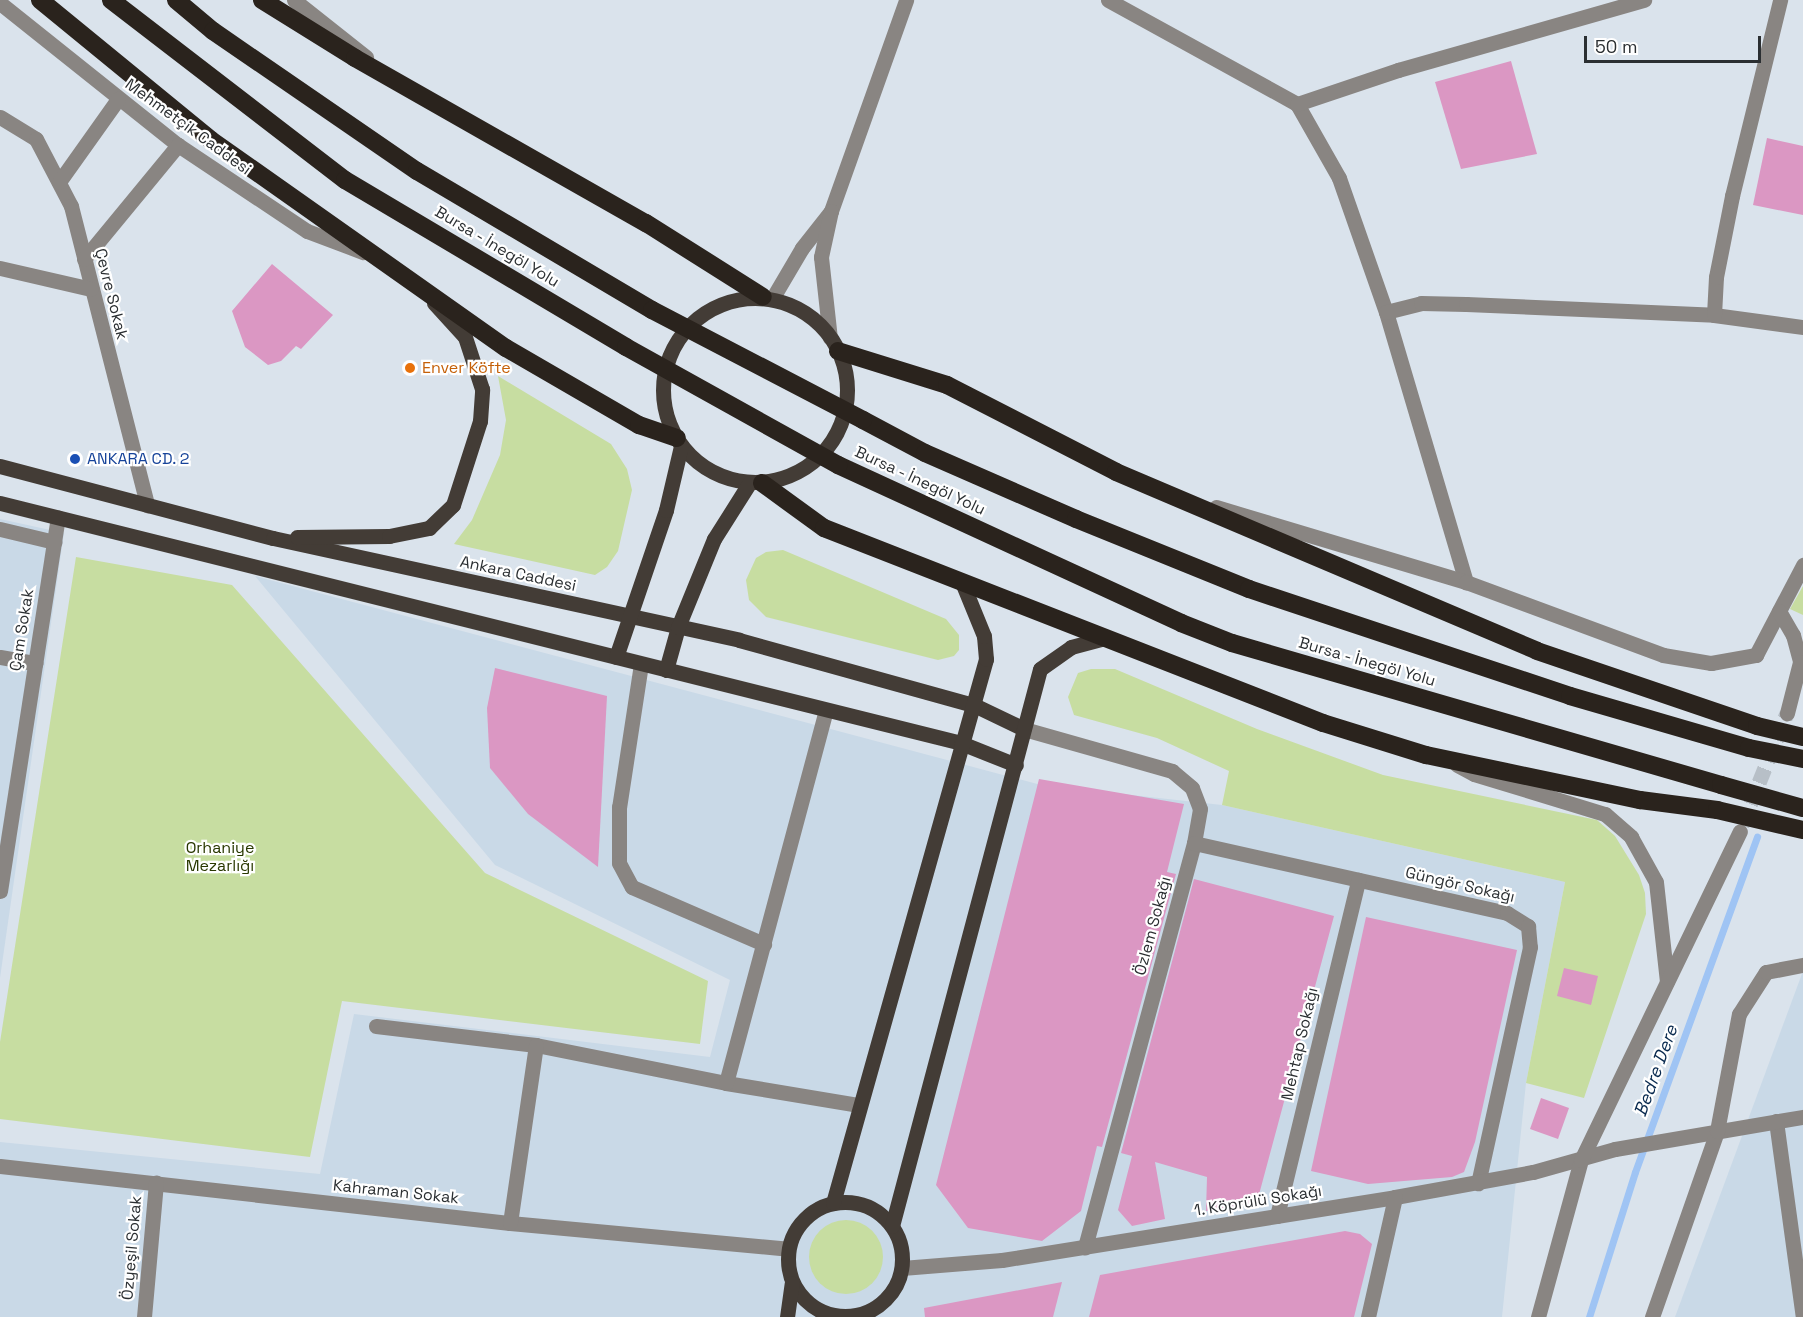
<!DOCTYPE html>
<meta charset="utf-8">
<style>
body{margin:0}
#map{position:relative;width:1803px;height:1317px;overflow:hidden;background:#dae3ec;font-family:"Space Grotesk",sans-serif}
div>[style]{position:absolute}
.built>*{inset:0;background:#c9d9e7}
.green>*{inset:0;background:#c7dda1}
.round{border-radius:50%}
.stream>*{height:7px;margin:-3.5px;padding:0 3.5px;transform-origin:3.5px;border-radius:3.5px;background:#9fc4f4}
.building>*{inset:0;background:#db97c3}
.minor-tunnel>*{height:15px;margin-top:-7.5px;transform-origin:0;background:repeating-linear-gradient(90deg,#b7bfc7 0 15px,transparent 0 23px)}
.minor>*{height:15px;margin:-7.5px;padding:0 7.5px;transform-origin:7.5px;border-radius:7.5px;background:#898582}
.major>*{height:15px;margin:-7.5px;padding:0 7.5px;transform-origin:7.5px;border-radius:7.5px;background:#433c36}
.major>.ring{margin:-7.5px;padding:0;box-sizing:content-box;background:none;border:15px solid #433c36;border-radius:50%}
.highway>*{height:18px;margin:-9px;padding:0 9px;transform-origin:9px;border-radius:9px;background:#2a231d}
.highway-bridge>*{height:18px;margin:-9px;padding:0 9px;transform-origin:9px;border-radius:9px;background:#2a231d}
.dots>*{width:16px;height:16px;translate:-50% -50%;box-sizing:border-box;border:3px solid #fff;border-radius:50%}
span{translate:-50% -50%;white-space:nowrap;text-align:center;line-height:1.15;-webkit-text-stroke:4.5px #fff;paint-order:stroke}
.street-label{font-size:16px;color:#2b2f32}
.food-label{font-size:16px;color:#c56008}
.left{translate:0 -50%;text-align:left}
.transit-label{font-size:16px;color:#164399}
.park-label{font-size:16px;color:#293801}
.water-label{font-size:18px;color:#08294e;font-style:italic}
.scale{position:absolute;left:1584px;top:36px;width:177px;height:27px;box-sizing:border-box;border:3px solid #2b2f32;border-top:0;padding-left:8px;font-size:18px;line-height:21px;white-space:nowrap;color:#2b2f32;-webkit-text-stroke:4px #fff;paint-order:stroke}
</style>
<div id="map">
<div class="built">
<i style="clip-path:polygon(0 519px,64px 533px,0 978px)"></i>
<i style="clip-path:polygon(255px 576px,1041px 785px,1222px 805px,1565px 882px,1526px 1083px,1502px 1317px,0 1317px,0 1142px,320px 1174px,354px 1014px,710px 1057px,730px 980px,495px 865px)"></i>
<i style="clip-path:polygon(1803px 971px,1803px 1317px,1675px 1317px)"></i>
</div>
<div class="green">
<i style="clip-path:polygon(498px 376px,611px 444px,627px 469px,632px 490px,618px 551px,607px 567px,595px 575px,454px 544px,472px 520px,500px 455px,506px 420px)"></i>
<i style="clip-path:polygon(783px 550px,946px 619px,959px 635px,959px 650px,954px 656px,938px 660px,766px 617px,749px 600px,746px 580px,756px 558px,766px 552px)"></i>
<i style="clip-path:polygon(76px 557px,232px 585px,485px 873px,708px 981px,700px 1044px,342px 1001px,310px 1157px,0 1119px,0 1042px)"></i>
<i style="clip-path:polygon(1803px 586px,1803px 615px,1790px 609px)"></i>
<i style="clip-path:polygon(1091px 669px,1115px 669px,1257px 729px,1383px 775px,1597px 820px,1615px 836px,1639px 875px,1645px 893px,1646px 914px,1584px 1098px,1526px 1083px,1565px 882px,1222px 805px,1229px 771px,1157px 738px,1074px 715px,1068px 697px,1078px 673px)"></i>
<i class="round" style="left:809px;top:1220px;width:74px;height:74px"></i>
</div>
<div class="stream">
<i style="left:1589px;top:1317px;width:152px;rotate:-72.4deg"></i>
<i style="left:1635px;top:1172px;width:357px;rotate:-70deg"></i>
</div>
<div class="building">
<i style="clip-path:polygon(1511px 61px,1537px 154px,1461px 169px,1435px 82px)"></i>
<i style="clip-path:polygon(1767px 138px,1803px 146px,1803px 215px,1753px 205px)"></i>
<i style="clip-path:polygon(272px 264px,333px 315px,301px 349px,296px 346px,281px 361px,268px 365px,245px 347px,232px 311px)"></i>
<i style="clip-path:polygon(495px 668px,607px 696px,598px 867px,528px 814px,490px 768px,487px 708px)"></i>
<i style="clip-path:polygon(1039px 779px,1184px 804px,1167px 872px,1176px 874px,1102px 1147px,1097px 1146px,1081px 1211px,1042px 1241px,968px 1228px,936px 1185px)"></i>
<i style="clip-path:polygon(1194px 879px,1334px 916px,1257px 1202px,1206px 1211px,1207px 1177px,1155px 1162px,1165px 1219px,1132px 1226px,1118px 1210px,1132px 1156px,1121px 1153px)"></i>
<i style="clip-path:polygon(1366px 917px,1517px 950px,1475px 1142px,1464px 1172px,1452px 1177px,1368px 1184px,1311px 1171px)"></i>
<i style="clip-path:polygon(1564px 968px,1598px 976px,1591px 1005px,1557px 996px)"></i>
<i style="clip-path:polygon(1541px 1098px,1569px 1108px,1558px 1139px,1530px 1129px)"></i>
<i style="clip-path:polygon(1345px 1231px,1360px 1234px,1372px 1244px,1354px 1317px,1089px 1317px,1100px 1275px)"></i>
<i style="clip-path:polygon(1062px 1282px,1053px 1317px,925px 1317px,924px 1308px)"></i>
</div>
<div class="minor-tunnel">
<i style="left:1742px;top:825px;width:121px;rotate:-68.1deg"></i>
</div>
<div class="minor">
<i style="left:294px;top:0;width:92px;rotate:38.4deg"></i>
<i style="left:1108px;top:0;width:216px;rotate:28.8deg"></i>
<i style="left:1297px;top:104px;width:85px;rotate:60.4deg"></i>
<i style="left:1339px;top:178px;width:142px;rotate:70.7deg"></i>
<i style="left:1386px;top:312px;width:282px;rotate:73.5deg"></i>
<i style="left:0;top:3px;width:228px;rotate:38.6deg"></i>
<i style="left:178px;top:145px;width:155px;rotate:33.7deg"></i>
<i style="left:307px;top:231px;width:60px;rotate:20.6deg"></i>
<i style="left:1297px;top:104px;width:107px;rotate:-18.6deg"></i>
<i style="left:1398px;top:70px;width:256px;rotate:-15.9deg"></i>
<i style="left:0;top:117px;width:42px;rotate:31.4deg"></i>
<i style="left:36px;top:139px;width:76px;rotate:62.4deg"></i>
<i style="left:71px;top:206px;width:309px;rotate:75.7deg"></i>
<i style="left:59px;top:182px;width:102px;rotate:-54.6deg"></i>
<i style="left:831px;top:211px;width:224px;rotate:-70.4deg"></i>
<i style="left:84px;top:259px;width:148px;rotate:-50.5deg"></i>
<i style="left:0;top:268px;width:93px;rotate:13deg"></i>
<i style="left:772px;top:299px;width:59px;rotate:-59.5deg"></i>
<i style="left:802px;top:248px;width:47px;rotate:-51.9deg"></i>
<i style="left:831px;top:211px;width:47px;rotate:102.3deg"></i>
<i style="left:821px;top:257px;width:81px;rotate:83.7deg"></i>
<i style="left:1386px;top:312px;width:36px;rotate:-14deg"></i>
<i style="left:1421px;top:303px;width:45px;rotate:1.3deg"></i>
<i style="left:1466px;top:304px;width:248px;rotate:2.5deg"></i>
<i style="left:1714px;top:315px;width:90px;rotate:7.7deg"></i>
<i style="left:1714px;top:315px;width:38px;rotate:-87deg"></i>
<i style="left:1716px;top:277px;width:83px;rotate:-78.8deg"></i>
<i style="left:1732px;top:196px;width:202px;rotate:-76.2deg"></i>
<i style="left:1216px;top:507px;width:261px;rotate:16.7deg"></i>
<i style="left:1466px;top:582px;width:210px;rotate:20.3deg"></i>
<i style="left:1663px;top:655px;width:49px;rotate:9.5deg"></i>
<i style="left:1711px;top:663px;width:46px;rotate:-10.1deg"></i>
<i style="left:1756px;top:655px;width:102px;rotate:-62.4deg"></i>
<i style="left:0;top:529px;width:56px;rotate:13.5deg"></i>
<i style="left:1779px;top:611px;width:28px;rotate:60deg"></i>
<i style="left:1793px;top:635px;width:28px;rotate:75deg"></i>
<i style="left:1800px;top:662px;width:53px;rotate:104.3deg"></i>
<i style="left:0;top:657px;width:36px;rotate:10deg"></i>
<i style="left:641px;top:664px;width:145px;rotate:98.7deg"></i>
<i style="left:619px;top:807px;width:56px;rotate:90deg"></i>
<i style="left:619px;top:863px;width:27px;rotate:62deg"></i>
<i style="left:632px;top:887px;width:144px;rotate:23.4deg"></i>
<i style="left:1024px;top:729px;width:154px;rotate:15.8deg"></i>
<i style="left:1172px;top:771px;width:26px;rotate:40deg"></i>
<i style="left:1192px;top:788px;width:22px;rotate:69deg"></i>
<i style="left:1200px;top:809px;width:35px;rotate:100deg"></i>
<i style="left:1194px;top:843px;width:419px;rotate:105.1deg"></i>
<i style="left:1457px;top:765px;width:19px;rotate:28deg"></i>
<i style="left:1474px;top:774px;width:137px;rotate:17deg"></i>
<i style="left:1605px;top:814px;width:35px;rotate:41deg"></i>
<i style="left:1631px;top:837px;width:51px;rotate:60.9deg"></i>
<i style="left:1656px;top:882px;width:100px;rotate:83.7deg"></i>
<i style="left:1194px;top:843px;width:321px;rotate:12.6deg"></i>
<i style="left:1507px;top:913px;width:25px;rotate:32deg"></i>
<i style="left:1528px;top:926px;width:21px;rotate:85deg"></i>
<i style="left:1530px;top:947px;width:242px;rotate:102.4deg"></i>
<i style="left:0;top:891px;width:378px;rotate:-81.2deg"></i>
<i style="left:376px;top:1026px;width:161px;rotate:6.8deg"></i>
<i style="left:536px;top:1045px;width:194px;rotate:11.3deg"></i>
<i style="left:726px;top:1083px;width:135px;rotate:9.4deg"></i>
<i style="left:726px;top:1083px;width:386px;rotate:-75deg"></i>
<i style="left:1776px;top:1121px;width:198px;rotate:82.2deg"></i>
<i style="left:0;top:1166px;width:513px;rotate:6.38deg"></i>
<i style="left:510px;top:1223px;width:279px;rotate:5.3deg"></i>
<i style="left:1277px;top:1216px;width:346px;rotate:-76.4deg"></i>
<i style="left:510px;top:1223px;width:180px;rotate:-81.7deg"></i>
<i style="left:902px;top:1268px;width:100px;rotate:-4.6deg"></i>
<i style="left:1002px;top:1260px;width:398px;rotate:-9.1deg"></i>
<i style="left:1395px;top:1197px;width:140px;rotate:-10.3deg"></i>
<i style="left:1533px;top:1172px;width:85px;rotate:-15.7deg"></i>
<i style="left:1615px;top:1149px;width:191px;rotate:-9.7deg"></i>
<i style="left:144px;top:1317px;width:135px;rotate:-84.9deg"></i>
<i style="left:1368px;top:1317px;width:123px;rotate:-77.3deg"></i>
<i style="left:1538px;top:1317px;width:163px;rotate:-74.7deg"></i>
<i style="left:1581px;top:1160px;width:365px;rotate:-64.2deg"></i>
<i style="left:1652px;top:1317px;width:197px;rotate:-70.7deg"></i>
<i style="left:1717px;top:1131px;width:119px;rotate:-79.4deg"></i>
<i style="left:1739px;top:1014px;width:50px;rotate:-57.3deg"></i>
<i style="left:1766px;top:972px;width:38px;rotate:-11deg"></i>
</div>
<div class="major">
<i class="ring" style="left:663px;top:298px;width:169px;height:169px"></i>
<i style="left:0;top:466px;width:282px;rotate:14.8deg"></i>
<i style="left:273px;top:538px;width:477px;rotate:12.3deg"></i>
<i style="left:739px;top:640px;width:244px;rotate:15.5deg"></i>
<i style="left:974px;top:705px;width:55px;rotate:25.6deg"></i>
<i style="left:0;top:503px;width:991px;rotate:14.02deg"></i>
<i style="left:961px;top:743px;width:59px;rotate:21.8deg"></i>
<i style="left:297px;top:537px;width:92px;rotate:-0.6deg"></i>
<i style="left:389px;top:536px;width:41px;rotate:-11.3deg"></i>
<i style="left:429px;top:528px;width:33px;rotate:-44deg"></i>
<i style="left:453px;top:505px;width:88px;rotate:-72.2deg"></i>
<i style="left:480px;top:421px;width:32px;rotate:-86deg"></i>
<i style="left:482px;top:389px;width:55px;rotate:-108.1deg"></i>
<i style="left:465px;top:337px;width:46px;rotate:-132.4deg"></i>
<i style="left:616px;top:657px;width:155px;rotate:-71.2deg"></i>
<i style="left:666px;top:510px;width:66px;rotate:-76.8deg"></i>
<i style="left:666px;top:670px;width:45px;rotate:-74.4deg"></i>
<i style="left:678px;top:627px;width:95px;rotate:-67.8deg"></i>
<i style="left:714px;top:539px;width:67px;rotate:-57.7deg"></i>
<i class="ring" style="left:788px;top:1202px;width:99px;height:99px"></i>
<i style="left:833px;top:1203px;width:565px;rotate:-74.29deg"></i>
<i style="left:986px;top:659px;width:23px;rotate:-95deg"></i>
<i style="left:984px;top:636px;width:58px;rotate:-112.2deg"></i>
<i style="left:892px;top:1226px;width:576px;rotate:-75.12deg"></i>
<i style="left:1040px;top:669px;width:38px;rotate:-35deg"></i>
<i style="left:1071px;top:647px;width:34px;rotate:-15deg"></i>
<i style="left:787px;top:1317px;width:34px;rotate:-82deg"></i>
</div>
<div class="highway">
<i style="left:40px;top:0;width:221px;rotate:39.3deg"></i>
<i style="left:211px;top:140px;width:361px;rotate:35.2deg"></i>
<i style="left:506px;top:348px;width:154px;rotate:30.1deg"></i>
<i style="left:639px;top:425px;width:40px;rotate:18.9deg"></i>
<i style="left:111px;top:0;width:295px;rotate:37.6deg"></i>
<i style="left:345px;top:180px;width:327px;rotate:30.7deg"></i>
<i style="left:176px;top:0;width:48px;rotate:40deg"></i>
<i style="left:213px;top:31px;width:247px;rotate:34.5deg"></i>
<i style="left:417px;top:171px;width:273px;rotate:30.6deg"></i>
<i style="left:262px;top:0;width:110px;rotate:31.9deg"></i>
<i style="left:355px;top:58px;width:335px;rotate:29.6deg"></i>
<i style="left:646px;top:223px;width:138px;rotate:32.3deg"></i>
<i style="left:838px;top:351px;width:114px;rotate:17.3deg"></i>
<i style="left:947px;top:385px;width:190px;rotate:27.2deg"></i>
<i style="left:1116px;top:472px;width:457px;rotate:23deg"></i>
<i style="left:1537px;top:651px;width:232px;rotate:18.8deg"></i>
<i style="left:863px;top:420px;width:70px;rotate:28deg"></i>
<i style="left:925px;top:453px;width:165px;rotate:23.6deg"></i>
<i style="left:1076px;top:519px;width:187px;rotate:22deg"></i>
<i style="left:1249px;top:589px;width:338px;rotate:18.4deg"></i>
<i style="left:1570px;top:696px;width:186px;rotate:16.2deg"></i>
<i style="left:838px;top:465px;width:378px;rotate:24.7deg"></i>
<i style="left:1181px;top:623px;width:55px;rotate:21.4deg"></i>
<i style="left:1232px;top:643px;width:509px;rotate:16.19deg"></i>
<i style="left:762px;top:483px;width:77px;rotate:36deg"></i>
<i style="left:824px;top:528px;width:536px;rotate:21.34deg"></i>
<i style="left:1323px;top:723px;width:108px;rotate:17.3deg"></i>
<i style="left:1426px;top:755px;width:219px;rotate:11.9deg"></i>
<i style="left:1640px;top:800px;width:78px;rotate:7.4deg"></i>
</div>
<div class="highway-bridge">
<i style="left:652px;top:310px;width:238px;rotate:27.5deg"></i>
<i style="left:626px;top:347px;width:243px;rotate:29.1deg"></i>
<i style="left:1757px;top:726px;width:47px;rotate:13.4deg"></i>
<i style="left:1749px;top:748px;width:55px;rotate:11.5deg"></i>
<i style="left:1721px;top:785px;width:85px;rotate:15.7deg"></i>
<i style="left:1717px;top:810px;width:88px;rotate:13.1deg"></i>
</div>
<div class="dots">
<i style="left:410px;top:368px;background:#e8710a"></i>
<i style="left:75px;top:459px;background:#1a4fb4"></i>
</div>
<div class="street-label">
<span style="left:188px;top:127px;rotate:36deg">Mehmetçik Caddesi</span>
<span style="left:497px;top:247px;rotate:31deg">Bursa - İnegöl Yolu</span>
<span style="left:111px;top:294px;rotate:76deg">Çevre Sokak</span>
<span style="left:920px;top:481px;rotate:25deg">Bursa - İnegöl Yolu</span>
<span style="left:518px;top:574px;rotate:12deg">Ankara Caddesi</span>
<span style="left:22px;top:630px;rotate:-81deg">Çam Sokak</span>
<span style="left:1367px;top:662px;rotate:16deg">Bursa - İnegöl Yolu</span>
<span style="left:1460px;top:885px;rotate:13deg">Güngör Sokağı</span>
<span style="left:1153px;top:926px;rotate:-75deg">Özlem Sokağı</span>
<span style="left:1300px;top:1044px;rotate:-77deg">Mehtap Sokağı</span>
<span style="left:396px;top:1192px;rotate:6deg">Kahraman Sokak</span>
<span style="left:1258px;top:1201px;rotate:-9deg">1. Köprülü Sokağı</span>
<span style="left:132px;top:1248px;rotate:-85deg">Özyeşil Sokak</span>
</div>
<div class="food-label">
<span class="left" style="left:422px;top:368px">Enver Köfte</span>
</div>
<div class="transit-label">
<span class="left" style="left:87px;top:459px">ANKARA CD. 2</span>
</div>
<div class="park-label">
<span style="left:220px;top:857px">Orhaniye<br>Mezarlığı</span>
</div>
<div class="water-label">
<span style="left:1656px;top:1071px;rotate:-70deg">Bedre Dere</span>
</div>
<div class="scale">50 m</div>
</div>
